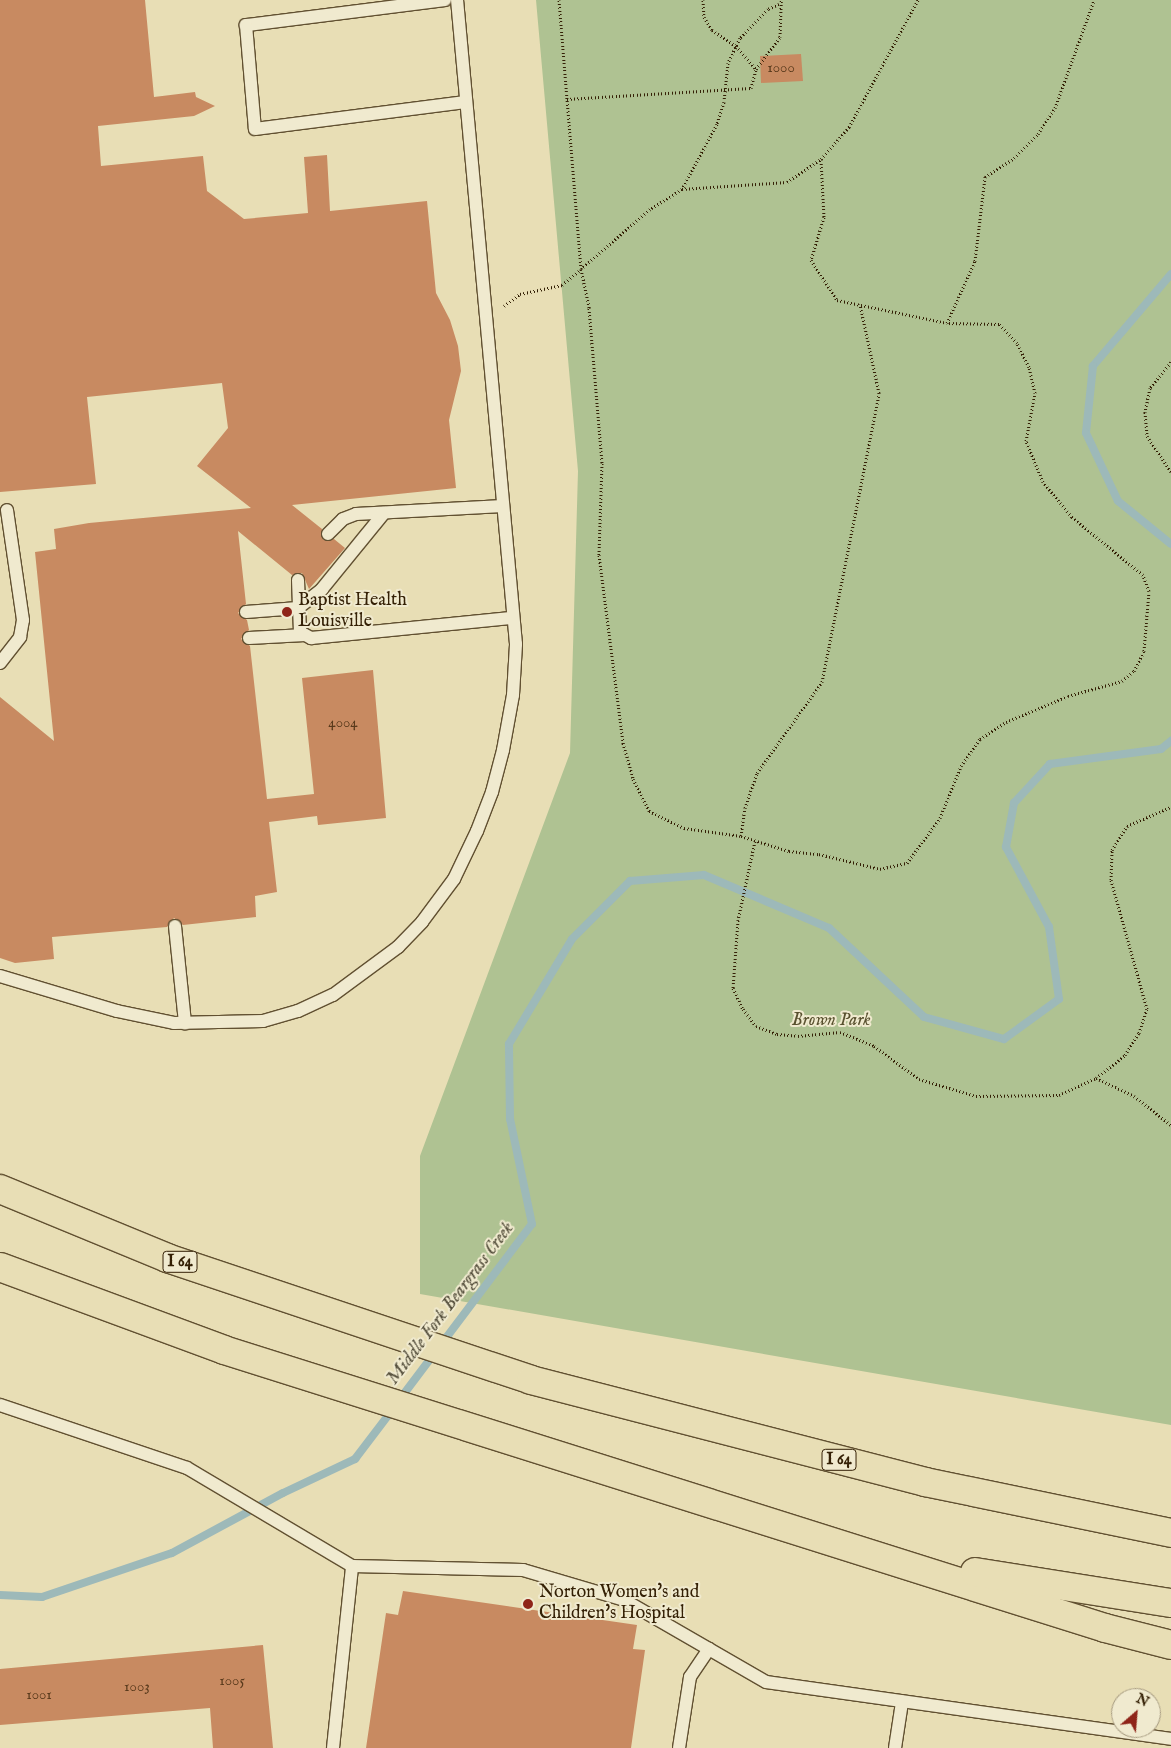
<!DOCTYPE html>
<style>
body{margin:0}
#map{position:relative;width:1171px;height:1748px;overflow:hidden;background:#e8deb5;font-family:"IM FELL English",serif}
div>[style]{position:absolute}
.green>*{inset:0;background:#afc292}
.stream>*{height:8px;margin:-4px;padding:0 4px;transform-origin:4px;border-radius:4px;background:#9db9b9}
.building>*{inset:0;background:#c88a61}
.path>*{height:3px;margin-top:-1.5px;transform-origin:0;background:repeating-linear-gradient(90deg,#342005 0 1px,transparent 0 3.5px)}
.roads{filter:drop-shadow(1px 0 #615031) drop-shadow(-1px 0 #615031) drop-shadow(0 1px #615031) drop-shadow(0 -1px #615031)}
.lane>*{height:12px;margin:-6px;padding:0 6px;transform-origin:6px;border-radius:6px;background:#f0eacf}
.highway>*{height:28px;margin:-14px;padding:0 14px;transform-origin:14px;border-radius:14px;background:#e8deb5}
.dots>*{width:14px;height:14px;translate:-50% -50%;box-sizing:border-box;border:2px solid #f0eacf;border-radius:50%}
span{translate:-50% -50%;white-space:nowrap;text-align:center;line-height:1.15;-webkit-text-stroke:4px #f0eacf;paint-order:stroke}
.number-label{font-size:15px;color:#593a1c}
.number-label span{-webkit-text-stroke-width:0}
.shield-label span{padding:1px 4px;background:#f0eacf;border:1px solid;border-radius:4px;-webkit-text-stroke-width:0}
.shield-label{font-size:16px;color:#342005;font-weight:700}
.poi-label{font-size:18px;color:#342005}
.left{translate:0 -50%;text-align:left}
.park-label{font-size:18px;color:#59512f;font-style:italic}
.water-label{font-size:19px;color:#544e3b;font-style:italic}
.north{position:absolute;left:1111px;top:1688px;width:50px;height:50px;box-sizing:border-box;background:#f0eacf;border:1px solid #a5997e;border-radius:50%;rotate:27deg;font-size:14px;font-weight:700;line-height:20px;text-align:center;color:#342005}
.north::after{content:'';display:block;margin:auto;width:18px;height:22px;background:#8f2418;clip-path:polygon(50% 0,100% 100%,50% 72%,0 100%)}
</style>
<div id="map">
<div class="green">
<i style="clip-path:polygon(536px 0,1171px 0,1171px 1425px,420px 1294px,420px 1156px,570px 753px,578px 471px)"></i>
</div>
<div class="stream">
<i style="left:1171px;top:274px;width:121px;rotate:130.3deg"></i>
<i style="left:1093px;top:366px;width:67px;rotate:96deg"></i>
<i style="left:1086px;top:433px;width:75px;rotate:64.8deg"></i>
<i style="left:1118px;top:501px;width:68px;rotate:39.1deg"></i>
<i style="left:400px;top:1399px;width:219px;rotate:-53deg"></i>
<i style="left:532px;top:1224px;width:107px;rotate:-101.8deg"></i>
<i style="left:510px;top:1119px;width:75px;rotate:-90.8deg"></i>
<i style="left:509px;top:1044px;width:122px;rotate:-59deg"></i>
<i style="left:572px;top:939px;width:82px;rotate:-45deg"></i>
<i style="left:630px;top:881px;width:74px;rotate:-4.6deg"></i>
<i style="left:704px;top:875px;width:136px;rotate:23deg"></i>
<i style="left:829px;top:928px;width:130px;rotate:43.1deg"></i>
<i style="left:924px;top:1017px;width:83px;rotate:15.4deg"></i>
<i style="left:1004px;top:1039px;width:68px;rotate:-36deg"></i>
<i style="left:1059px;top:999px;width:73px;rotate:-97.9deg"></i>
<i style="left:1049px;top:927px;width:91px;rotate:-118.3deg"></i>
<i style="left:1006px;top:847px;width:45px;rotate:-79.7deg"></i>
<i style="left:1014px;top:803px;width:53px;rotate:-47.3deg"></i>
<i style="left:1050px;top:764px;width:112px;rotate:-7.7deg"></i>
<i style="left:1161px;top:749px;width:13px;rotate:-39deg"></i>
<i style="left:0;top:1595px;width:42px;rotate:2.7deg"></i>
<i style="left:42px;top:1597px;width:137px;rotate:-18.7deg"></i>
<i style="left:172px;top:1553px;width:126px;rotate:-28.4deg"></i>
<i style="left:283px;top:1493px;width:80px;rotate:-25.3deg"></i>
<i style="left:355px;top:1459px;width:63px;rotate:-52.8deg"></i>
</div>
<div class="building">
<i style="clip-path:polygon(0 0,145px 0,154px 97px,195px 92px,196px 97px,215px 106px,194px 116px,98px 126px,101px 166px,203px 156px,207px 191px,244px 219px,308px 213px,304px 157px,327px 155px,330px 211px,427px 201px,436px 293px,450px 320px,458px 346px,461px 371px,449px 420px,456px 488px,292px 505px,322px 529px,323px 540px,334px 539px,345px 548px,309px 589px,302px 573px,292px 575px,238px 531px,246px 604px,238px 613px,247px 620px,249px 630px,241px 639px,250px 646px,267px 799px,314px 794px,302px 678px,373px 670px,386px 818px,318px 825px,317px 816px,269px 822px,277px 892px,255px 896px,256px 917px,183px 925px,174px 918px,167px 927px,52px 937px,54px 959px,15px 963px,0 958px,0 697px,54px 741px,35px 552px,56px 549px,54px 529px,89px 523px,251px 508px,197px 466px,228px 428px,222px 383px,87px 397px,96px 484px,0 492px)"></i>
<i style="clip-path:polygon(801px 54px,803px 81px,761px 83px,760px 56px)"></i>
<i style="clip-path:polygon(403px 1591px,637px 1625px,633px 1649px,645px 1650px,631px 1748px,366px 1748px,386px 1613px,398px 1615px)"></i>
<i style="clip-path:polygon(263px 1645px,273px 1748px,213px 1748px,210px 1708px,0 1725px,0 1669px)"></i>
</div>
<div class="path">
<i style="left:559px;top:0;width:99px;rotate:85.4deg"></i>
<i style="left:703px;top:0;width:17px;rotate:87deg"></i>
<i style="left:704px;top:17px;width:15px;rotate:58deg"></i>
<i style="left:712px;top:30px;width:29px;rotate:34deg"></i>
<i style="left:736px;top:46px;width:30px;rotate:49deg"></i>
<i style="left:779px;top:4px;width:12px;rotate:156deg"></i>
<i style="left:768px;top:9px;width:40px;rotate:134deg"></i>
<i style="left:740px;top:38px;width:28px;rotate:116deg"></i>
<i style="left:728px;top:63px;width:39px;rotate:96deg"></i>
<i style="left:724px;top:102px;width:23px;rotate:108deg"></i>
<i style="left:717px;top:124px;width:74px;rotate:118.3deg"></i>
<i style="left:682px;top:189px;width:38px;rotate:148deg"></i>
<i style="left:650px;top:209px;width:91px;rotate:139deg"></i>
<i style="left:581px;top:269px;width:40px;rotate:78deg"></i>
<i style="left:589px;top:308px;width:156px;rotate:85.2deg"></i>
<i style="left:602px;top:463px;width:92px;rotate:91.9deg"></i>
<i style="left:599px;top:555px;width:190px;rotate:82.7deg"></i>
<i style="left:623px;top:743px;width:37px;rotate:74deg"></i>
<i style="left:633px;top:779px;width:36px;rotate:63deg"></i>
<i style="left:649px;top:811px;width:39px;rotate:26deg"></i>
<i style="left:684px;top:828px;width:58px;rotate:8deg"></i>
<i style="left:741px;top:836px;width:50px;rotate:17.4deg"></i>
<i style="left:789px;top:851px;width:30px;rotate:6deg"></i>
<i style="left:819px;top:854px;width:63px;rotate:13.8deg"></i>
<i style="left:880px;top:869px;width:28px;rotate:-13deg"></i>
<i style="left:907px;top:863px;width:56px;rotate:-53.7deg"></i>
<i style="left:940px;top:818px;width:56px;rotate:-68deg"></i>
<i style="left:961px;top:766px;width:33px;rotate:-55deg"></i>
<i style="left:980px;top:739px;width:31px;rotate:-33deg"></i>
<i style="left:1006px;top:722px;width:67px;rotate:-22.8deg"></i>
<i style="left:1068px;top:696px;width:56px;rotate:-15.5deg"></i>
<i style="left:1122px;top:681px;width:16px;rotate:-40deg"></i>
<i style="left:1134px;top:671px;width:22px;rotate:-63deg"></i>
<i style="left:1144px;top:651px;width:60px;rotate:-85.2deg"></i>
<i style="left:1149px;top:591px;width:17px;rotate:-111deg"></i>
<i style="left:1143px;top:575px;width:92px;rotate:-140.8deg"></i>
<i style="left:1072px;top:517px;width:45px;rotate:-129.6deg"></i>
<i style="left:1043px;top:482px;width:44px;rotate:-112.5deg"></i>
<i style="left:1026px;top:441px;width:49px;rotate:-79.4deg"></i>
<i style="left:1035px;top:393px;width:27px;rotate:-103deg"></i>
<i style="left:1029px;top:367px;width:27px;rotate:-117deg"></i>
<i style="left:1017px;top:343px;width:26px;rotate:-133deg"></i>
<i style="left:999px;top:324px;width:52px;rotate:-178.9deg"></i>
<i style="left:947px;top:323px;width:68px;rotate:-65.7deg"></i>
<i style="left:975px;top:261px;width:85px;rotate:-83.2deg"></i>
<i style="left:985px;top:177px;width:35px;rotate:-33deg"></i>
<i style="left:1014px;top:158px;width:34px;rotate:-45deg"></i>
<i style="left:1038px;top:134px;width:31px;rotate:-57deg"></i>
<i style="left:1055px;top:108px;width:115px;rotate:-70.1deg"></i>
<i style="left:821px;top:160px;width:57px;rotate:87deg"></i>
<i style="left:824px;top:217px;width:45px;rotate:106.8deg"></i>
<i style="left:811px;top:260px;width:48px;rotate:57deg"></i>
<i style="left:837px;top:300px;width:112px;rotate:11.8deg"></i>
<i style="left:682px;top:189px;width:105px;rotate:-3.8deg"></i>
<i style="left:787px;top:182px;width:41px;rotate:-34.1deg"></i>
<i style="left:821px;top:159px;width:43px;rotate:-48.8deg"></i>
<i style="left:849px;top:127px;width:145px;rotate:-61.5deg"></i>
<i style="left:504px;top:306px;width:20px;rotate:-37deg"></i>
<i style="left:520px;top:294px;width:43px;rotate:-12.1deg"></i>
<i style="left:562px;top:285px;width:25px;rotate:-40deg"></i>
<i style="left:581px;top:269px;width:171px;rotate:-94.7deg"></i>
<i style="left:567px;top:99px;width:184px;rotate:-3.4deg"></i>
<i style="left:751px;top:88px;width:20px;rotate:-75deg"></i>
<i style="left:756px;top:69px;width:40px;rotate:-53deg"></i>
<i style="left:780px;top:37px;width:37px;rotate:-88deg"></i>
<i style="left:1171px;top:362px;width:33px;rotate:129deg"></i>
<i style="left:1150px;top:388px;width:25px;rotate:102deg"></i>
<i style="left:1145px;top:412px;width:24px;rotate:85deg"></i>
<i style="left:1147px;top:436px;width:43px;rotate:56.3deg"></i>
<i style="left:741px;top:836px;width:28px;rotate:-82deg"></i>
<i style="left:745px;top:808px;width:37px;rotate:-71deg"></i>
<i style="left:757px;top:773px;width:112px;rotate:-54.5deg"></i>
<i style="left:822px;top:682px;width:295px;rotate:-78.8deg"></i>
<i style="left:879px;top:393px;width:91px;rotate:-102.1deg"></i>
<i style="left:755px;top:841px;width:81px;rotate:102.1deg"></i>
<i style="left:738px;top:920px;width:68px;rotate:94.2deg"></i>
<i style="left:733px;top:988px;width:23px;rotate:65deg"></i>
<i style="left:743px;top:1009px;width:21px;rotate:53deg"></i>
<i style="left:756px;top:1026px;width:22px;rotate:21deg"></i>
<i style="left:777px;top:1034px;width:21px;rotate:5deg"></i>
<i style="left:798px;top:1036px;width:42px;rotate:-5.4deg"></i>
<i style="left:840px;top:1032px;width:37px;rotate:22deg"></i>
<i style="left:874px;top:1046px;width:56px;rotate:36.3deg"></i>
<i style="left:919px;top:1079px;width:59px;rotate:16.6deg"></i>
<i style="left:976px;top:1096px;width:83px;rotate:-0.7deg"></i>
<i style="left:1059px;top:1095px;width:41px;rotate:-24.7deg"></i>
<i style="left:1096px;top:1078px;width:37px;rotate:-38deg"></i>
<i style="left:1125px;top:1055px;width:26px;rotate:-58deg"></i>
<i style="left:1139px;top:1033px;width:25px;rotate:-72deg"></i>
<i style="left:1147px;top:1009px;width:134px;rotate:-105.6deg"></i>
<i style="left:1111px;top:880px;width:30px;rotate:-88deg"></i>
<i style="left:1112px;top:850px;width:28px;rotate:-58deg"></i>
<i style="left:1127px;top:826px;width:48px;rotate:-23.4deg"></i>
<i style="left:1096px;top:1078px;width:42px;rotate:25.3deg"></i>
<i style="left:1134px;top:1096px;width:47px;rotate:38.1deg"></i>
</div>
<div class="roads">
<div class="lane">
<i style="left:445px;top:0;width:201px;rotate:172.8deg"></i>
<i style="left:246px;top:25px;width:104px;rotate:85.1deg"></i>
<i style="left:255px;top:129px;width:212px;rotate:-7.3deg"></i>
<i style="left:328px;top:534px;width:21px;rotate:-45deg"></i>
<i style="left:343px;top:519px;width:14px;rotate:-21deg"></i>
<i style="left:356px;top:514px;width:147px;rotate:-3.1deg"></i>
<i style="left:298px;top:580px;width:52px;rotate:87.8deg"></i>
<i style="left:300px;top:632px;width:13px;rotate:29deg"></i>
<i style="left:311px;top:638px;width:203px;rotate:-5.7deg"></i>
<i style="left:246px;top:612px;width:52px;rotate:-4.4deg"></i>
<i style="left:298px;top:608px;width:31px;rotate:-38deg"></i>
<i style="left:322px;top:589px;width:98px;rotate:-50.8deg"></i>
<i style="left:249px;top:638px;width:56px;rotate:-3.1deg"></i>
<i style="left:0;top:663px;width:33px;rotate:-52deg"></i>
<i style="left:20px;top:637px;width:17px;rotate:-80deg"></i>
<i style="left:23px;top:620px;width:111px;rotate:-98.3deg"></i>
<i style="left:175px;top:926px;width:98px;rotate:84.1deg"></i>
<i style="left:0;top:976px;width:122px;rotate:16.7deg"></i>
<i style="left:117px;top:1011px;width:58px;rotate:11.9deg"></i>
<i style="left:174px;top:1023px;width:89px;rotate:-1.3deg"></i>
<i style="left:263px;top:1021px;width:36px;rotate:-16deg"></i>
<i style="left:298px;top:1011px;width:38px;rotate:-25deg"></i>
<i style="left:333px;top:995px;width:81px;rotate:-36.4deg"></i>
<i style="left:398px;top:947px;width:35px;rotate:-46deg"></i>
<i style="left:422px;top:922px;width:54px;rotate:-53.3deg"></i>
<i style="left:454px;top:879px;width:53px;rotate:-64.4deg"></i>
<i style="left:477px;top:831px;width:42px;rotate:-69deg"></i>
<i style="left:492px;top:792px;width:43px;rotate:-75.3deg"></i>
<i style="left:503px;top:750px;width:56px;rotate:-79.7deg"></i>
<i style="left:513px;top:695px;width:51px;rotate:-86.6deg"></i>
<i style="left:516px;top:644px;width:647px;rotate:-95.23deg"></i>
<i style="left:0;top:1405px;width:197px;rotate:18.6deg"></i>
<i style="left:187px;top:1468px;width:192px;rotate:30.7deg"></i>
<i style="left:352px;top:1566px;width:171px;rotate:1.3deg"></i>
<i style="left:523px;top:1570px;width:105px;rotate:16.5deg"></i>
<i style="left:624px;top:1600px;width:164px;rotate:30deg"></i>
<i style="left:766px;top:1682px;width:409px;rotate:8deg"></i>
<i style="left:333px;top:1748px;width:183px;rotate:-84deg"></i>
<i style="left:679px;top:1748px;width:72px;rotate:-81.2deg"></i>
<i style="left:690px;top:1677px;width:34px;rotate:-56deg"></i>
<i style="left:895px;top:1748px;width:47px;rotate:-81.3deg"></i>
</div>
<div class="highway">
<i style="left:0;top:1189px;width:181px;rotate:22.4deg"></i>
<i style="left:167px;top:1258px;width:384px;rotate:18.5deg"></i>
<i style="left:531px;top:1380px;width:407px;rotate:14.5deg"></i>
<i style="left:925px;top:1482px;width:251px;rotate:11.7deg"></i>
<i style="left:0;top:1267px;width:239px;rotate:20.3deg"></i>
<i style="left:224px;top:1350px;width:924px;rotate:17.51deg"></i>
<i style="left:1105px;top:1628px;width:68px;rotate:14.4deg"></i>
<i style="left:975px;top:1572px;width:198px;rotate:9deg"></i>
</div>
</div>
<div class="dots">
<i style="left:287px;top:612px;background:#8f2418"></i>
<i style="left:528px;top:1604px;background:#8f2418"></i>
</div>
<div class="number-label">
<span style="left:781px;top:68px">1000</span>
<span style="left:343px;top:723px">4004</span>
<span style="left:232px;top:1681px">1005</span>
<span style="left:137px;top:1687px">1003</span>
<span style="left:39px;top:1695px">1001</span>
</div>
<div class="shield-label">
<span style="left:180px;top:1262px">I 64</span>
<span style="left:839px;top:1460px">I 64</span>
</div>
<div class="poi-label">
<span class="left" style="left:298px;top:612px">Baptist Health<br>Louisville</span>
<span class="left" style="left:539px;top:1604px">Norton Women's and<br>Children's Hospital</span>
</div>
<div class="park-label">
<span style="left:831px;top:1021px">Brown Park</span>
</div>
<div class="water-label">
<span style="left:451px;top:1304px;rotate:-53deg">Middle Fork Beargrass Creek</span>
</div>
<div class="north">N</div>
</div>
